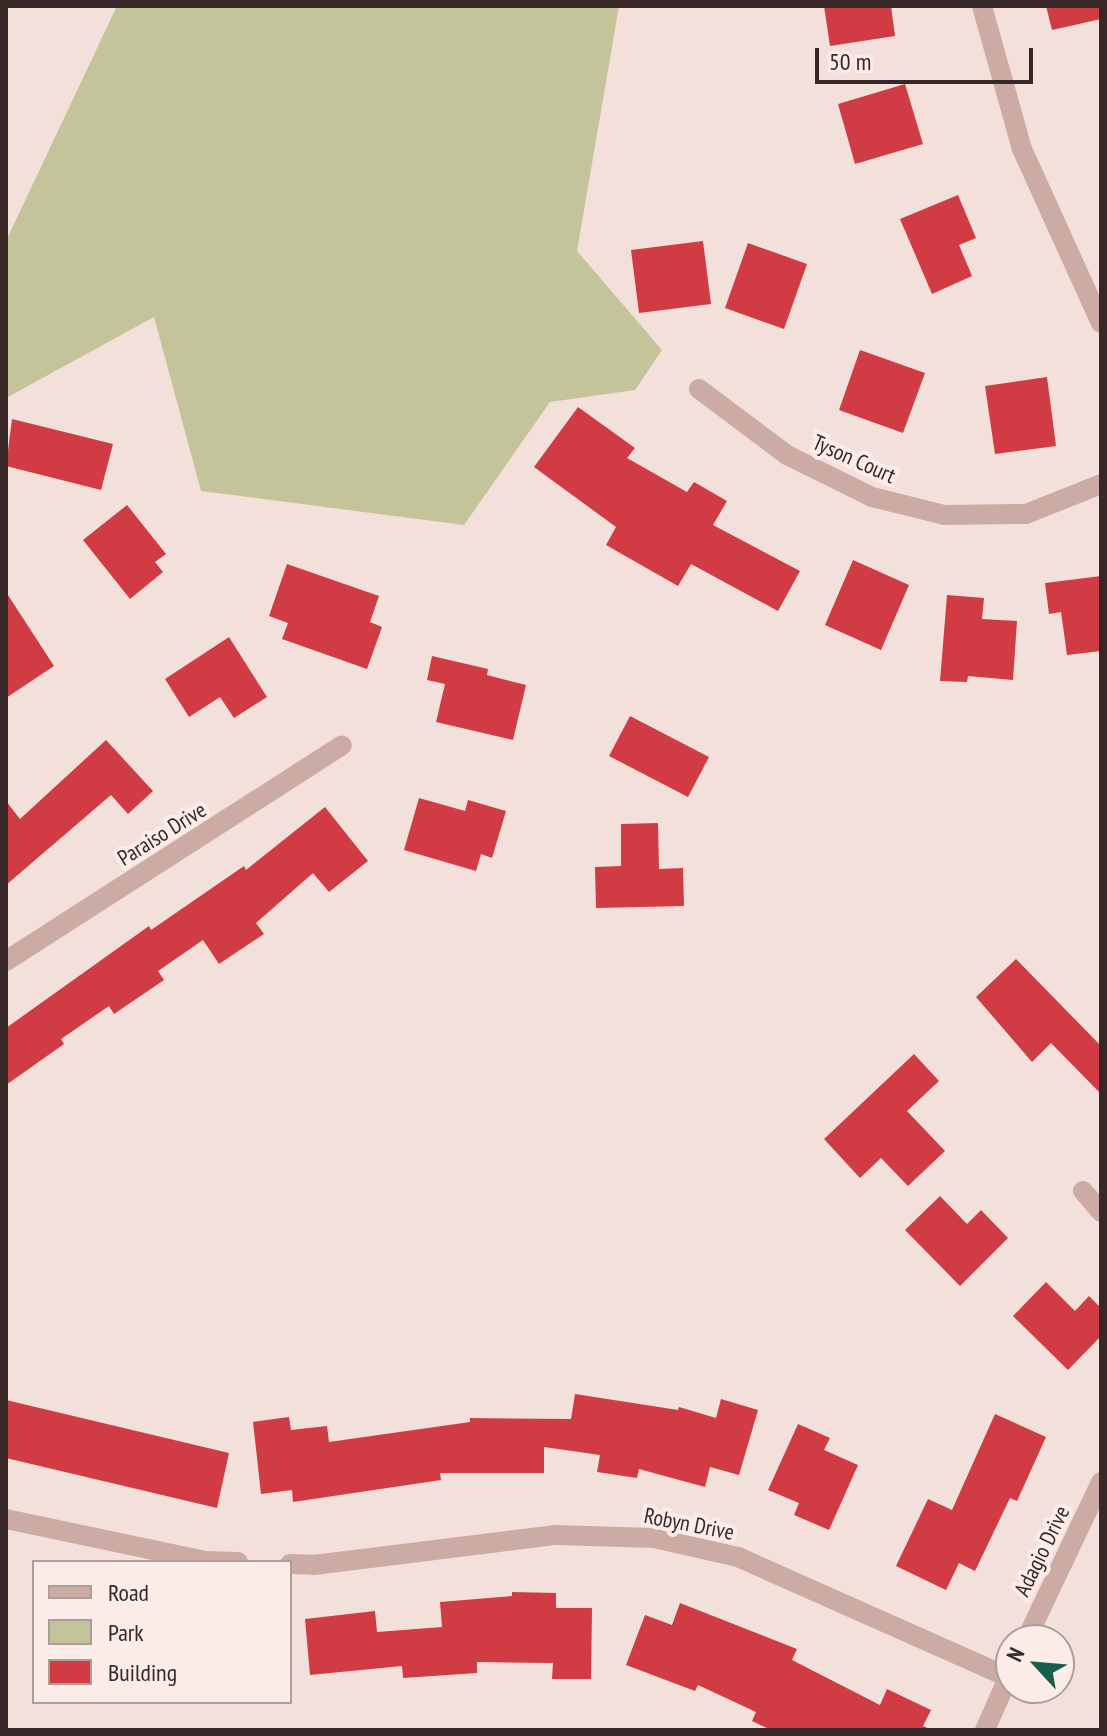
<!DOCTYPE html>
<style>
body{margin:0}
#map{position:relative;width:1107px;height:1736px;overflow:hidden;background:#f4e0da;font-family:"PT Sans Narrow",sans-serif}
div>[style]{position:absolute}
.green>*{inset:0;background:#c3c499}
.building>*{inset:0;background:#d03b44}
.minor>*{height:20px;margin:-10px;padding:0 10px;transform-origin:10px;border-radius:10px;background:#cdaba5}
span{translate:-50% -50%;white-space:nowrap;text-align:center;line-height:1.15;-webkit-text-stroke:8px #fbece7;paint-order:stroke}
.street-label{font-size:22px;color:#382727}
.frame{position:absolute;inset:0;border:8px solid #382727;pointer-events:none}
.legend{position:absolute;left:32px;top:1560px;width:260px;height:144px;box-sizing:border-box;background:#fbece7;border:2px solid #ad9d9a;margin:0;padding:10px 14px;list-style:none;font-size:24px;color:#382727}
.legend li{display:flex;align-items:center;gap:16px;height:40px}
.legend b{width:40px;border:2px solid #ad9d9a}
.north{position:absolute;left:995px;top:1624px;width:80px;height:80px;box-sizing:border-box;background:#fbece7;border:2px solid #ad9d9a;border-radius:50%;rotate:296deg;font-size:22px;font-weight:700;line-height:32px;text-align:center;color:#382727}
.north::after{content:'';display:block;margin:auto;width:28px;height:36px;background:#195d4d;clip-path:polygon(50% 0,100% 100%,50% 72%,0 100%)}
.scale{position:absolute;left:815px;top:48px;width:218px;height:36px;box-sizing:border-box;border:4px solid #382727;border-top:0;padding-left:10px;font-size:24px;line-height:28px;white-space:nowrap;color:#382727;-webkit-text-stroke:6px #fbece7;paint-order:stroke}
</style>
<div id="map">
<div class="green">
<i style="clip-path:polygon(117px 6px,619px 6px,577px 251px,662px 350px,635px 390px,550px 402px,464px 525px,201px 491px,154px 317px,6px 398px,6px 241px)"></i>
</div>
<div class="building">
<i style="clip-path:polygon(824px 6px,891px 6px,895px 36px,830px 46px)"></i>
<i style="clip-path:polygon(1046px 6px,1101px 6px,1101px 19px,1052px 30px)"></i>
<i style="clip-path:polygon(905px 84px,923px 144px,855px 164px,838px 104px)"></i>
<i style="clip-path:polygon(958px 195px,976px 238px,959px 245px,972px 276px,932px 294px,900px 219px)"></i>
<i style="clip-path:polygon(703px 241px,711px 304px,639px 313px,631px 250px)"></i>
<i style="clip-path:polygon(748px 243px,807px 264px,784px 329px,725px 308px)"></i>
<i style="clip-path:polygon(860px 350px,925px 373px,903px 433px,839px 410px)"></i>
<i style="clip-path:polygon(1047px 377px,1056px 446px,995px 454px,985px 386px)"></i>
<i style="clip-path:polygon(578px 407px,635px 448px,627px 458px,687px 492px,694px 482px,727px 501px,713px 525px,800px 571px,778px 611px,691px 564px,678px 586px,606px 545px,616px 527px,534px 467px)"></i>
<i style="clip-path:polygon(12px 419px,113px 444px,101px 490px,6px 466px)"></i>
<i style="clip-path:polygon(127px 505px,166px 554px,155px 562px,163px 572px,130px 599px,83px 540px)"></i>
<i style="clip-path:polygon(853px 560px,909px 585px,881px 650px,825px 625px)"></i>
<i style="clip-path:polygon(287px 564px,379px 596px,370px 622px,382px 627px,367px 669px,282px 639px,288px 623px,269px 616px)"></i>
<i style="clip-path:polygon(1101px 576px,1101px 651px,1067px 655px,1061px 612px,1049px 614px,1045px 583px)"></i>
<i style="clip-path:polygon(6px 592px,54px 666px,6px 698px)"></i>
<i style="clip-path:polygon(947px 595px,984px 598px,982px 619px,1017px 621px,1013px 680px,968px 676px,967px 682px,940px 681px)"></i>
<i style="clip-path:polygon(229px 637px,267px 697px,234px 718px,220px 697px,189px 717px,165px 679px)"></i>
<i style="clip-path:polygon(432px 656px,488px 669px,487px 675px,526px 685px,513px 740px,436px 722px,445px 684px,427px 680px)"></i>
<i style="clip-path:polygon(630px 716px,709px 757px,688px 797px,609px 756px)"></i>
<i style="clip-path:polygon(106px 740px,153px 791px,128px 814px,111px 795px,6px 885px,6px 801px,20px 819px)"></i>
<i style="clip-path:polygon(419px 798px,465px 811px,468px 800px,506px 811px,492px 858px,481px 854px,476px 871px,404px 850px)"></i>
<i style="clip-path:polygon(325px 807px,368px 861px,329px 892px,313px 873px,256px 923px,264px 934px,219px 964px,203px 940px,158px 971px,164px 980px,114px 1014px,109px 1006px,61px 1039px,64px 1044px,6px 1085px,6px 1028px,149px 926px,151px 930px,244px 866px,246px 870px)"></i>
<i style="clip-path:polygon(658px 823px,659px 869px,683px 868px,684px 906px,596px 908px,595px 867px,621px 866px,621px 824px)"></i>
<i style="clip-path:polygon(1016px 959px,1101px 1046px,1101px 1094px,1051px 1043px,1032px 1062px,976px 997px)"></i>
<i style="clip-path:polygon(914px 1054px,939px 1081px,907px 1111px,945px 1151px,908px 1186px,881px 1158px,860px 1178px,824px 1139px)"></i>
<i style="clip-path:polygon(940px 1196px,967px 1224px,981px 1210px,1008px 1238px,960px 1286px,905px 1230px)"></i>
<i style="clip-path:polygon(1046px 1282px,1075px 1311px,1089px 1296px,1101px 1308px,1101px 1336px,1068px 1370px,1013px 1316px)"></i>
<i style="clip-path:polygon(575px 1394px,678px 1410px,679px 1407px,716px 1418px,721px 1399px,758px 1410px,739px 1475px,710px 1467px,705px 1487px,639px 1469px,637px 1478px,597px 1472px,600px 1455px,544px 1447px,544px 1473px,440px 1473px,441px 1480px,293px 1502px,292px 1490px,261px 1494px,253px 1422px,289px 1417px,291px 1430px,327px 1426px,329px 1442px,470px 1422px,470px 1418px,571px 1419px)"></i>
<i style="clip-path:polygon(6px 1400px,229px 1453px,217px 1508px,6px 1458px)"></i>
<i style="clip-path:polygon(995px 1414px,1046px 1437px,1017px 1501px,1010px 1498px,975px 1571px,959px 1563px,946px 1590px,896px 1566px,928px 1499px,952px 1510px)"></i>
<i style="clip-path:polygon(798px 1424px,830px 1438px,824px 1450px,858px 1465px,829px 1530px,794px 1515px,799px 1503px,768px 1490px)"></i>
<i style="clip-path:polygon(512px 1592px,556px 1593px,556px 1608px,592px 1608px,591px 1679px,552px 1679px,553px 1663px,477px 1662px,477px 1673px,403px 1678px,402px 1666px,310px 1675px,305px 1619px,375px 1611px,377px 1632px,442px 1627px,440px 1602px,512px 1596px)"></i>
<i style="clip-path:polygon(680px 1603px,797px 1649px,792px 1660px,880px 1705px,887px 1689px,931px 1710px,923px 1726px,932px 1730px,771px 1730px,752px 1721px,756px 1712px,698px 1685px,695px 1691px,626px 1665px,645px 1615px,672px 1625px)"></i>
</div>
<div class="minor">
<i style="left:982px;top:6px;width:148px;rotate:74.4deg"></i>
<i style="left:1022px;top:149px;width:191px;rotate:65.6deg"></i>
<i style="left:699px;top:389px;width:110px;rotate:36.9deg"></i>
<i style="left:787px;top:455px;width:95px;rotate:26.3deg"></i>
<i style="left:872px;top:497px;width:74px;rotate:14deg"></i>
<i style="left:944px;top:515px;width:82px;rotate:-0.7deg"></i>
<i style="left:1026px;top:514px;width:81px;rotate:-21.8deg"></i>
<i style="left:6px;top:961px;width:399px;rotate:-32.7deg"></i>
<i style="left:1083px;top:1191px;width:28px;rotate:49deg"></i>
<i style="left:6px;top:1519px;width:204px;rotate:11.9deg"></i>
<i style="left:206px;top:1561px;width:32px;rotate:2deg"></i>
<i style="left:290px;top:1564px;width:24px;rotate:2deg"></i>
<i style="left:314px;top:1565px;width:244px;rotate:-7.1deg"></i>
<i style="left:556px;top:1535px;width:98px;rotate:1.8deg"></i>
<i style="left:654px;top:1538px;width:86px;rotate:12.7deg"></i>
<i style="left:738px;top:1557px;width:295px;rotate:24deg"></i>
<i style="left:1026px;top:1640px;width:175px;rotate:-64.6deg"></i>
<i style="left:985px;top:1730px;width:64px;rotate:-66.2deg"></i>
</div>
<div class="street-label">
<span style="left:854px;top:459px;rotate:24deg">Tyson Court</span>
<span style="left:162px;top:834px;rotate:-32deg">Paraiso Drive</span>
<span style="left:689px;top:1524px;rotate:11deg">Robyn Drive</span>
<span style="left:1042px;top:1551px;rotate:-64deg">Adagio Drive</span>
</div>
<div class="frame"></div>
<ul class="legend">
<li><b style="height:10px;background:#cdaba5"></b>Road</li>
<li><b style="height:22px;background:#c3c499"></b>Park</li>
<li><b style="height:22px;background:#d03b44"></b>Building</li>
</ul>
<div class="north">N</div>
<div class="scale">50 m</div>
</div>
